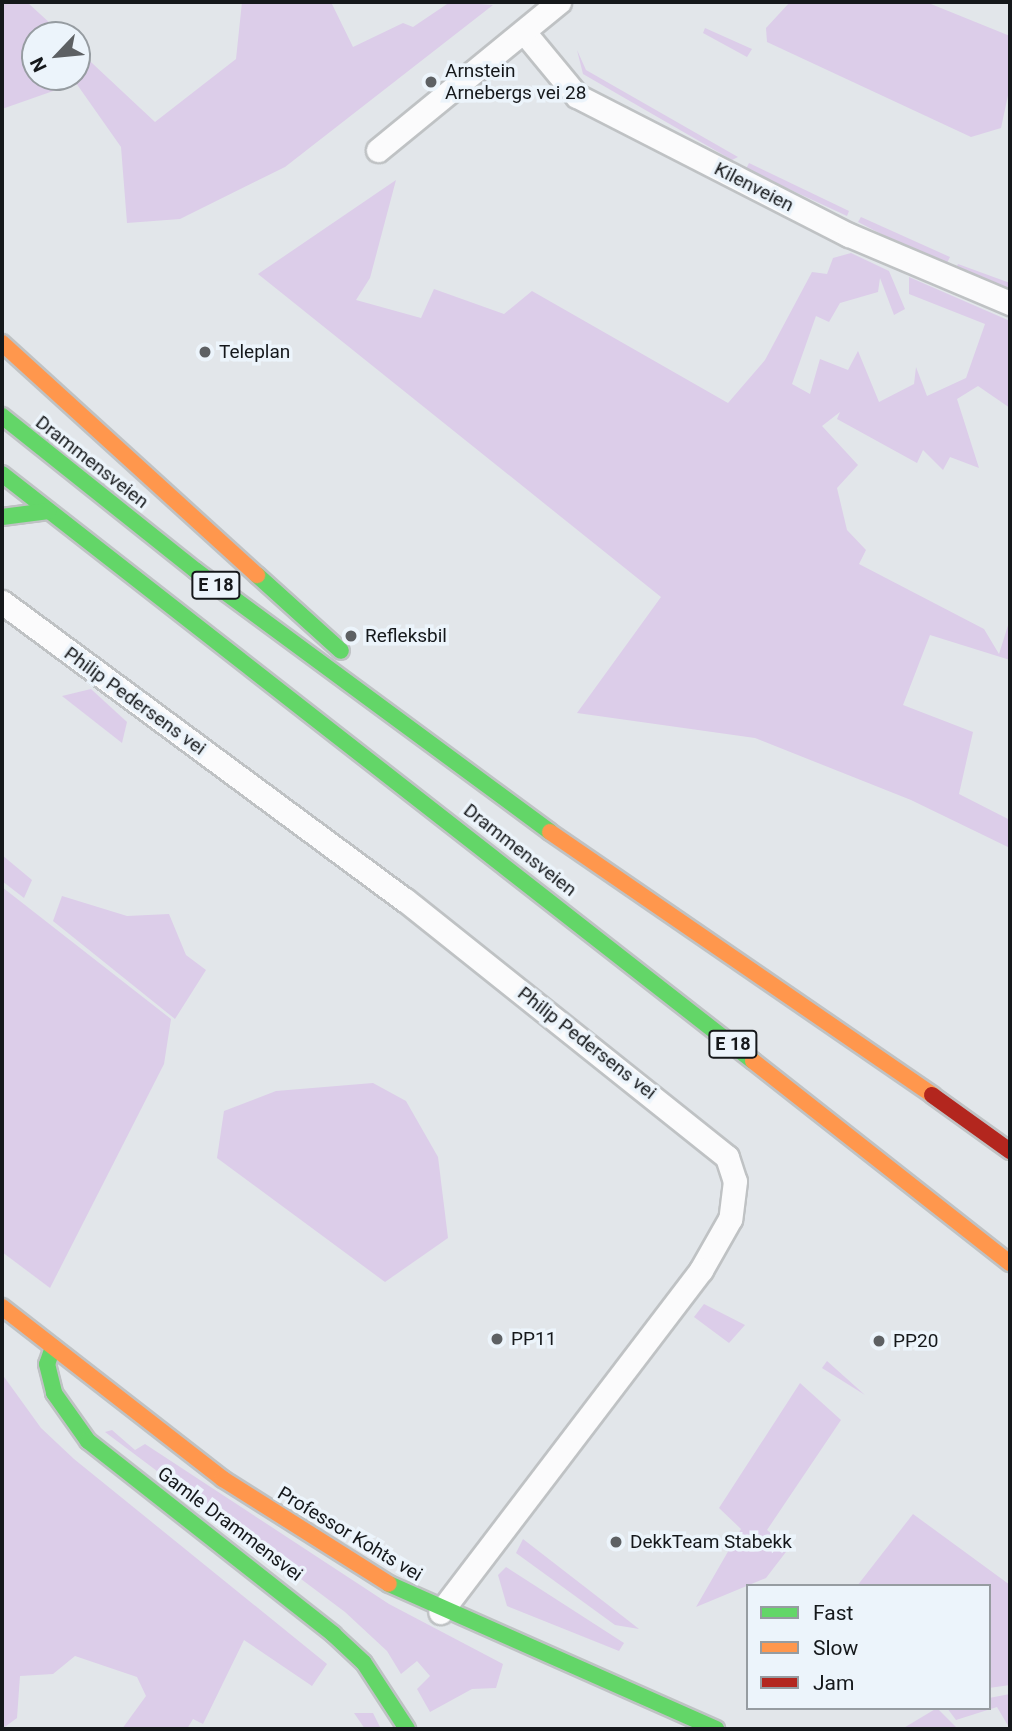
<!DOCTYPE html>
<style>
body{margin:0}
#map{position:relative;width:1012px;height:1731px;overflow:hidden;background:#e2e6ea;font-family:Roboto,sans-serif}
div>[style]{position:absolute}
.green>*{inset:0;background:#dccde9}
.roads{filter:drop-shadow(2px 0 #bfc2c4) drop-shadow(-2px 0 #bfc2c4) drop-shadow(0 2px #bfc2c4) drop-shadow(0 -2px #bfc2c4)}
.street>*{height:23px;margin:-11.5px;padding:0 11.5px;transform-origin:11.5px;border-radius:11.5px;background:#fbfbfc}
.fast>*{height:16px;margin:-8px;padding:0 8px;transform-origin:8px;border-radius:8px;background:#63d668}
.slow>*{height:16px;margin:-8px;padding:0 8px;transform-origin:8px;border-radius:8px;background:#ff974d}
.jam>*{height:16px;margin:-8px;padding:0 8px;transform-origin:8px;border-radius:8px;background:#b3261e}
.dots>*{width:19px;height:19px;translate:-50% -50%;box-sizing:border-box;border:4px solid #ecf4fb;border-radius:50%}
span{translate:-50% -50%;white-space:nowrap;text-align:center;line-height:1.15;-webkit-text-stroke:7px #ecf4fb;paint-order:stroke}
.shield-label span{padding:2px 5px;background:#ecf4fb;border:2px solid;border-radius:5px;-webkit-text-stroke-width:0}
.shield-label{font-size:18px;color:#15181b;font-weight:700}
.poi-label{font-size:19px;color:#15181b}
.left{translate:0 -50%;text-align:left}
.street-label{font-size:19px;color:#15181b}
.frame{position:absolute;inset:0;border:4px solid #15181b;pointer-events:none}
.legend{position:absolute;left:746px;top:1584px;width:245px;height:126px;box-sizing:border-box;background:#ecf4fb;border:2px solid #969ca1;margin:0;padding:9px 12px;list-style:none;font-size:21px;color:#15181b}
.legend li{display:flex;align-items:center;gap:14px;height:35px}
.legend b{width:35px;border:2px solid #969ca1}
.north{position:absolute;left:21px;top:21px;width:70px;height:70px;box-sizing:border-box;background:#ecf4fb;border:2px solid #969ca1;border-radius:50%;rotate:244deg;font-size:19px;font-weight:700;line-height:28px;text-align:center;color:#15181b}
.north::after{content:'';display:block;margin:auto;width:24px;height:32px;background:#5d6063;clip-path:polygon(50% 0,100% 100%,50% 72%,0 100%)}
</style>
<div id="map">
<div class="green">
<i style="clip-path:polygon(242px 2px,331px 2px,353px 47px,403px 23px,413px 27px,450px 2px,493px 5px,285px 167px,180px 219px,127px 223px,121px 147px,76px 83px,2px 109px,2px 4px,28px 3px,63px 35px,35px 35px,35px 77px,77px 77px,77px 49px,155px 122px,236px 59px)"></i>
<i style="clip-path:polygon(790px 2px,926px 2px,1010px 36px,1010px 86px,1001px 128px,971px 137px,767px 42px,766px 28px)"></i>
<i style="clip-path:polygon(705px 28px,752px 49px,747px 57px,703px 33px)"></i>
<i style="clip-path:polygon(577px 50px,586px 70px,738px 157px,732px 160px,583px 74px)"></i>
<i style="clip-path:polygon(749px 163px,849px 211px,847px 216px,746px 169px)"></i>
<i style="clip-path:polygon(396px 180px,370px 278px,356px 300px,421px 318px,434px 289px,504px 314px,532px 291px,728px 403px,765px 360px,812px 272px,827px 274px,833px 258px,851px 253px,889px 271px,905px 309px,894px 315px,880px 278px,878px 292px,840px 303px,829px 322px,816px 316px,792px 384px,810px 394px,820px 359px,848px 370px,858px 351px,879px 402px,914px 384px,916px 367px,927px 396px,966px 378px,985px 324px,909px 294px,909px 277px,1010px 321px,1010px 408px,978px 386px,957px 399px,979px 468px,950px 457px,943px 470px,923px 450px,917px 463px,837px 419px,840px 412px,822px 426px,858px 465px,837px 488px,847px 530px,866px 550px,859px 564px,984px 629px,999px 654px,1010px 619px,1010px 660px,930px 635px,903px 705px,973px 732px,959px 794px,1010px 820px,1010px 848px,911px 800px,755px 738px,577px 713px,661px 597px,258px 274px)"></i>
<i style="clip-path:polygon(861px 217px,950px 257px,945px 267px,858px 222px)"></i>
<i style="clip-path:polygon(958px 264px,1010px 283px,1010px 294px,954px 272px)"></i>
<i style="clip-path:polygon(91px 689px,127px 722px,122px 743px,62px 696px)"></i>
<i style="clip-path:polygon(2px 855px,32px 880px,24px 898px,2px 881px)"></i>
<i style="clip-path:polygon(2px 887px,171px 1019px,164px 1064px,50px 1288px,2px 1252px)"></i>
<i style="clip-path:polygon(62px 896px,127px 916px,169px 914px,186px 955px,206px 970px,175px 1019px,53px 921px)"></i>
<i style="clip-path:polygon(373px 1083px,406px 1101px,438px 1157px,448px 1238px,385px 1282px,217px 1158px,224px 1111px,276px 1091px)"></i>
<i style="clip-path:polygon(704px 1304px,745px 1325px,729px 1343px,694px 1317px)"></i>
<i style="clip-path:polygon(827px 1361px,865px 1395px,822px 1368px)"></i>
<i style="clip-path:polygon(2px 1374px,41px 1428px,74px 1459px,327px 1664px,312px 1686px,244px 1640px,203px 1724px,193px 1719px,187px 1729px,122px 1729px,146px 1696px,137px 1677px,75px 1656px,53px 1674px,20px 1676px,17px 1718px,2px 1729px)"></i>
<i style="clip-path:polygon(800px 1383px,841px 1420px,767px 1530px,789px 1548px,766px 1578px,696px 1607px,741px 1529px,719px 1508px)"></i>
<i style="clip-path:polygon(112px 1430px,135px 1450px,145px 1444px,389px 1604px,503px 1664px,496px 1688px,472px 1689px,430px 1712px,417px 1689px,430px 1676px,417px 1661px,401px 1674px,387px 1651px,345px 1612px,105px 1432px)"></i>
<i style="clip-path:polygon(913px 1514px,1010px 1585px,1010px 1685px,989px 1688px,989px 1586px,857px 1586px)"></i>
<i style="clip-path:polygon(523px 1539px,625px 1618px,639px 1629px,615px 1625px,516px 1553px)"></i>
<i style="clip-path:polygon(506px 1567px,624px 1643px,619px 1651px,507px 1606px,498px 1575px)"></i>
<i style="clip-path:polygon(1010px 1694px,1010px 1729px,997px 1707px,956px 1720px,947px 1708px,989px 1708px,989px 1698px)"></i>
<i style="clip-path:polygon(937px 1708px,958px 1729px,902px 1729px)"></i>
<i style="clip-path:polygon(354px 1713px,373px 1713px,381px 1729px,365px 1729px)"></i>
</div>
<div class="roads">
<div class="street">
<i style="left:524px;top:32px;width:83px;rotate:50.4deg"></i>
<i style="left:577px;top:96px;width:305px;rotate:27.1deg"></i>
<i style="left:849px;top:235px;width:175px;rotate:22.9deg"></i>
<i style="left:378px;top:150px;width:234px;rotate:-39.3deg"></i>
<i style="left:2px;top:602px;width:500px;rotate:36.5deg"></i>
<i style="left:404px;top:899px;width:413px;rotate:38.6deg"></i>
<i style="left:727px;top:1157px;width:25px;rotate:72deg"></i>
<i style="left:735px;top:1181px;width:38px;rotate:97deg"></i>
<i style="left:730px;top:1219px;width:59px;rotate:119.6deg"></i>
<i style="left:701px;top:1270px;width:430px;rotate:127.3deg"></i>
</div>
<div class="fast">
<i style="left:2px;top:416px;width:247px;rotate:38.6deg"></i>
<i style="left:195px;top:570px;width:441px;rotate:36.4deg"></i>
<i style="left:2px;top:474px;width:953px;rotate:38.01deg"></i>
<i style="left:2px;top:517px;width:47px;rotate:-7.3deg"></i>
<i style="left:257px;top:575px;width:113px;rotate:42.1deg"></i>
<i style="left:53px;top:1347px;width:18px;rotate:109deg"></i>
<i style="left:47px;top:1364px;width:30px;rotate:76deg"></i>
<i style="left:54px;top:1393px;width:59px;rotate:54.7deg"></i>
<i style="left:88px;top:1441px;width:312px;rotate:38.2deg"></i>
<i style="left:333px;top:1634px;width:42px;rotate:43.1deg"></i>
<i style="left:364px;top:1663px;width:79px;rotate:56.9deg"></i>
<i style="left:389px;top:1584px;width:358px;rotate:23.9deg"></i>
</div>
<div class="slow">
<i style="left:2px;top:343px;width:345px;rotate:42.3deg"></i>
<i style="left:550px;top:832px;width:464px;rotate:34.5deg"></i>
<i style="left:753px;top:1061px;width:327px;rotate:38.2deg"></i>
<i style="left:2px;top:1307px;width:280px;rotate:37.9deg"></i>
<i style="left:223px;top:1479px;width:196px;rotate:32.3deg"></i>
</div>
<div class="jam">
<i style="left:932px;top:1095px;width:96px;rotate:35.7deg"></i>
</div>
</div>
<div class="dots">
<i style="left:431px;top:82px;background:#5d6063"></i>
<i style="left:205px;top:352px;background:#5d6063"></i>
<i style="left:351px;top:636px;background:#5d6063"></i>
<i style="left:497px;top:1339px;background:#5d6063"></i>
<i style="left:879px;top:1341px;background:#5d6063"></i>
<i style="left:616px;top:1542px;background:#5d6063"></i>
</div>
<div class="shield-label">
<span style="left:216px;top:585px">E 18</span>
<span style="left:733px;top:1044px">E 18</span>
</div>
<div class="poi-label">
<span class="left" style="left:445px;top:82px">Arnstein<br>Arnebergs vei 28</span>
<span class="left" style="left:219px;top:352px">Teleplan</span>
<span class="left" style="left:365px;top:636px">Refleksbil</span>
<span class="left" style="left:511px;top:1339px">PP11</span>
<span class="left" style="left:893px;top:1341px">PP20</span>
<span class="left" style="left:630px;top:1542px">DekkTeam Stabekk</span>
</div>
<div class="street-label">
<span style="left:754px;top:187px;rotate:27deg">Kilenveien</span>
<span style="left:92px;top:462px;rotate:38deg">Drammensveien</span>
<span style="left:135px;top:701px;rotate:36deg">Philip Pedersens vei</span>
<span style="left:520px;top:850px;rotate:38deg">Drammensveien</span>
<span style="left:587px;top:1043px;rotate:38deg">Philip Pedersens vei</span>
<span style="left:230px;top:1524px;rotate:37deg">Gamle Drammensvei</span>
<span style="left:350px;top:1534px;rotate:31deg">Professor Kohts vei</span>
</div>
<div class="frame"></div>
<ul class="legend">
<li><b style="height:9px;background:#63d668"></b>Fast</li>
<li><b style="height:9px;background:#ff974d"></b>Slow</li>
<li><b style="height:9px;background:#b3261e"></b>Jam</li>
</ul>
<div class="north">N</div>
</div>
